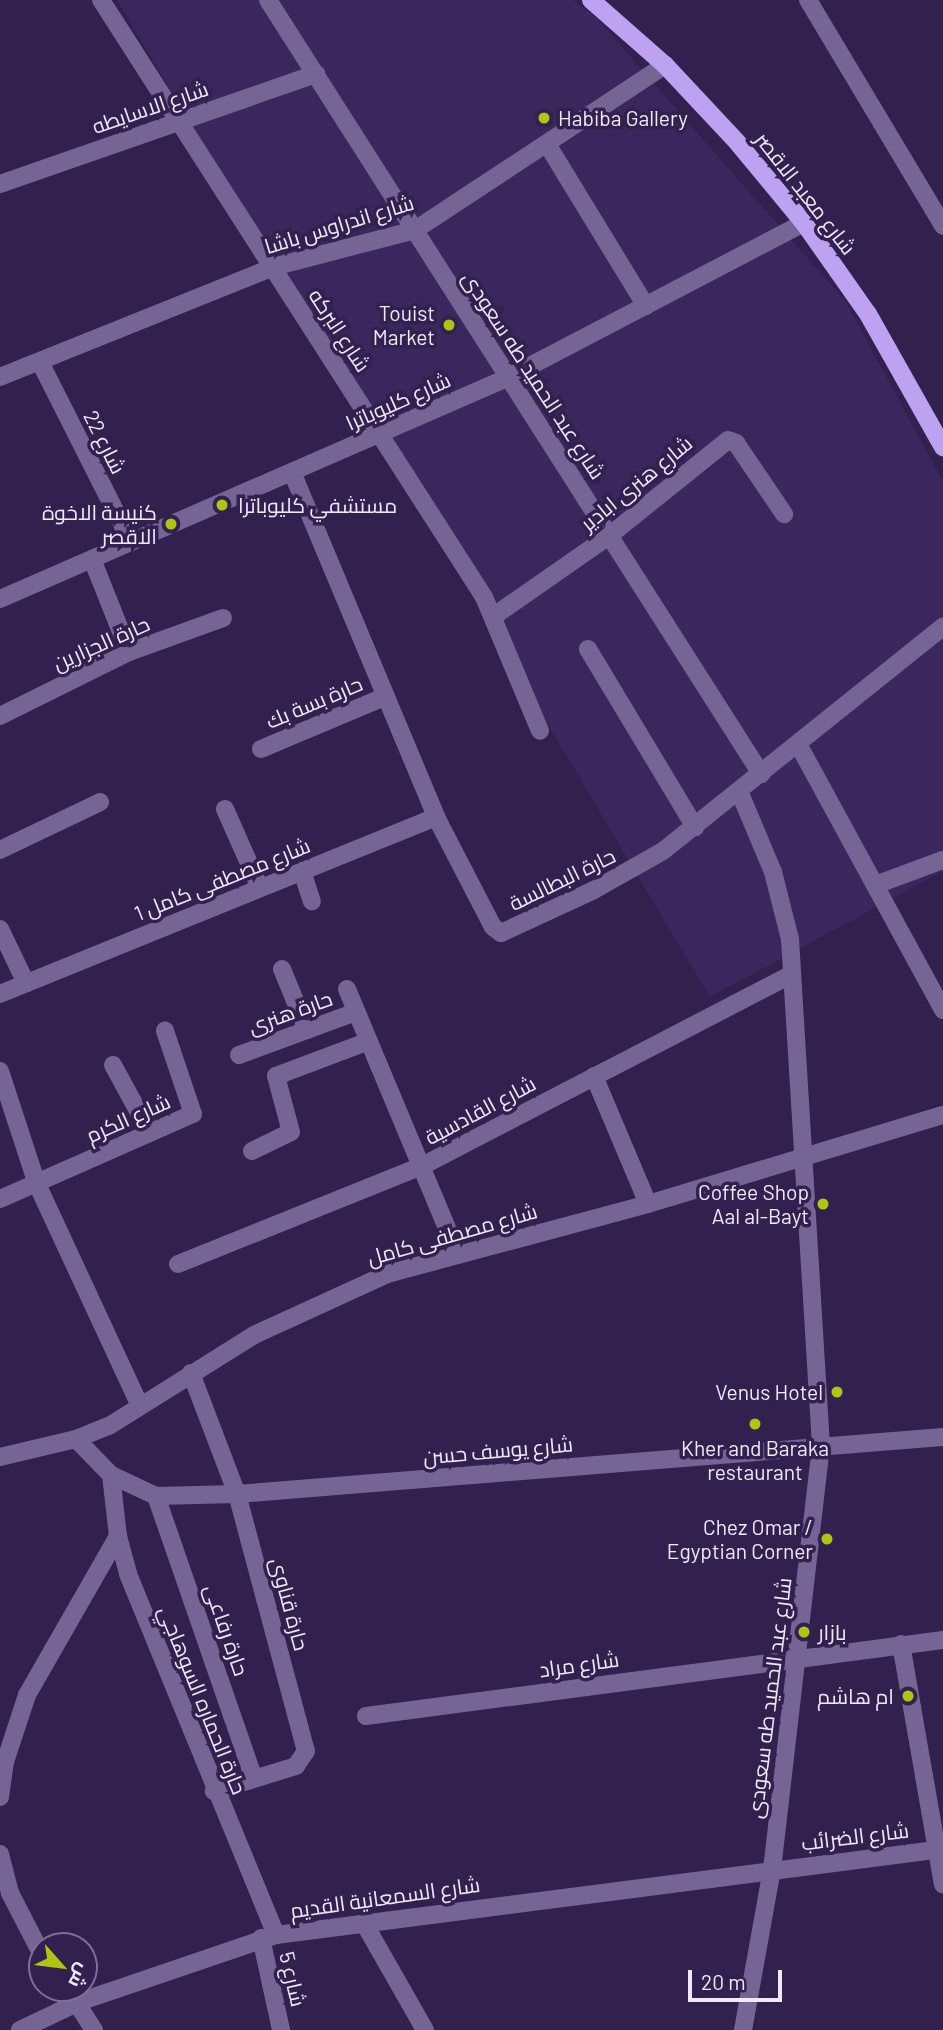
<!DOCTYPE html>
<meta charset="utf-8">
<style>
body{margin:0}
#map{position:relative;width:943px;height:2030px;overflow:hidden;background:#32204f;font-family:Barlow,Cairo,sans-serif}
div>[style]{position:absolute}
.built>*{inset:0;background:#3b275d}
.minor>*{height:18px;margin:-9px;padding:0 9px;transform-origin:9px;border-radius:9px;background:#756595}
.major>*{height:18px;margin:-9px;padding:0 9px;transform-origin:9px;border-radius:9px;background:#bca2f1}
.dots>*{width:19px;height:19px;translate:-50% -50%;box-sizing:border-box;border:4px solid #32204f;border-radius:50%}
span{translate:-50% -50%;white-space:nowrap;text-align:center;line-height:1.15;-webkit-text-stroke:7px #32204f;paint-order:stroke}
.street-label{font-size:21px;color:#eee9fb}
.poi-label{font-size:21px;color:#eee9fb}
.left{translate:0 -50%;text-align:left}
.right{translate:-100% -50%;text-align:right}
.north{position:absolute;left:28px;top:1932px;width:70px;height:70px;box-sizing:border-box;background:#32204f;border:2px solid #7d7094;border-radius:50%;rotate:118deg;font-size:19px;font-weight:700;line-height:28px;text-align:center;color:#eee9fb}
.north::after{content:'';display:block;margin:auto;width:24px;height:32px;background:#acc611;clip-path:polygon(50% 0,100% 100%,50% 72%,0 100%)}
.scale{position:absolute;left:688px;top:1970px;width:94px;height:32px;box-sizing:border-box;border:4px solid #eee9fb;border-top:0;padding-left:9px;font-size:21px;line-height:24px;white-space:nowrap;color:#eee9fb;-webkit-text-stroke:5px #32204f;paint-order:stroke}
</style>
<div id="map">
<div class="built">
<i style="clip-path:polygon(117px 0,573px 0,593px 14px,846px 302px,943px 482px,943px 871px,710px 997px)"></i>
</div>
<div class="minor">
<i style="left:101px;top:0;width:709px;rotate:57.32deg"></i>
<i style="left:484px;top:597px;width:145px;rotate:67.3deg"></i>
<i style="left:268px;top:0;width:918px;rotate:57.5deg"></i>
<i style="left:808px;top:0;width:263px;rotate:59.1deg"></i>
<i style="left:547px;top:144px;width:190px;rotate:58.6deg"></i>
<i style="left:0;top:184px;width:335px;rotate:-19.2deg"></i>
<i style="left:40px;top:362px;width:202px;rotate:63.2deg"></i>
<i style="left:0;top:377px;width:294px;rotate:-21.9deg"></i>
<i style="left:273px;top:267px;width:147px;rotate:-14.6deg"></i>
<i style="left:415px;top:230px;width:300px;rotate:-33.4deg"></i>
<i style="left:292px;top:472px;width:374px;rotate:67.3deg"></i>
<i style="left:436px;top:817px;width:124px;rotate:62.6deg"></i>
<i style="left:493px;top:927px;width:10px;rotate:37deg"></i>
<i style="left:501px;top:933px;width:102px;rotate:-24.8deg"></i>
<i style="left:594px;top:890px;width:79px;rotate:-29.5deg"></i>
<i style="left:663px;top:851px;width:359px;rotate:-38.7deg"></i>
<i style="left:92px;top:559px;width:100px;rotate:68.3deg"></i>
<i style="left:0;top:599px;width:555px;rotate:-23.56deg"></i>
<i style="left:509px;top:377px;width:333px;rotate:-27.6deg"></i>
<i style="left:494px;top:616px;width:141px;rotate:-34.9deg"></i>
<i style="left:610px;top:535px;width:151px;rotate:-38.8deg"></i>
<i style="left:728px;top:440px;width:9px;rotate:21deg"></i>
<i style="left:736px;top:443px;width:86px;rotate:55.9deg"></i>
<i style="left:588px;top:649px;width:208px;rotate:59deg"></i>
<i style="left:0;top:716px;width:144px;rotate:-26.4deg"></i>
<i style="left:129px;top:652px;width:100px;rotate:-19.9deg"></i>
<i style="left:798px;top:744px;width:303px;rotate:61.4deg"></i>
<i style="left:261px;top:749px;width:134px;rotate:-22.9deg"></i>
<i style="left:739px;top:791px;width:88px;rotate:67.2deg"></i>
<i style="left:773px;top:872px;width:69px;rotate:75.8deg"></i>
<i style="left:790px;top:939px;width:508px;rotate:86.5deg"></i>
<i style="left:821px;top:1446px;width:426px;rotate:96.6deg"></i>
<i style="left:772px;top:1869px;width:164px;rotate:100.2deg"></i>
<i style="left:225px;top:809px;width:86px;rotate:66.1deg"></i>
<i style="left:0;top:850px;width:111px;rotate:-25.6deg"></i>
<i style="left:302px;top:871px;width:32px;rotate:72deg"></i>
<i style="left:878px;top:884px;width:69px;rotate:-20.3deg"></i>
<i style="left:0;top:929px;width:60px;rotate:64.3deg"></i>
<i style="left:282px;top:969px;width:66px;rotate:67.7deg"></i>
<i style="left:347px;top:989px;width:285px;rotate:67.3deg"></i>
<i style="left:0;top:994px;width:471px;rotate:-22.1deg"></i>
<i style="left:239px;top:1055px;width:125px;rotate:-20.2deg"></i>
<i style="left:113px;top:1065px;width:77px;rotate:61.4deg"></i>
<i style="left:0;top:1071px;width:119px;rotate:71.9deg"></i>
<i style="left:37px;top:1184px;width:245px;rotate:65.1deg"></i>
<i style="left:594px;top:1076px;width:139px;rotate:67.1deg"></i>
<i style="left:252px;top:1151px;width:43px;rotate:-26deg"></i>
<i style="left:291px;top:1132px;width:58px;rotate:-105deg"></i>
<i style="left:276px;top:1076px;width:99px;rotate:-20.6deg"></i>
<i style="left:0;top:1199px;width:211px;rotate:-23.8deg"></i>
<i style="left:193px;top:1114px;width:88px;rotate:-108.6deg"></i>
<i style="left:178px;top:1264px;width:263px;rotate:-21.9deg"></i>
<i style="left:422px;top:1166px;width:417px;rotate:-27.4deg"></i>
<i style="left:191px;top:1373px;width:129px;rotate:69.2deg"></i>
<i style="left:237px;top:1494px;width:266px;rotate:75deg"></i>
<i style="left:306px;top:1751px;width:18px;rotate:124deg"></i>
<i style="left:296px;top:1766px;width:86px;rotate:163deg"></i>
<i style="left:76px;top:1439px;width:50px;rotate:45.8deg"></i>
<i style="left:111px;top:1475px;width:50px;rotate:25deg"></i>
<i style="left:156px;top:1496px;width:81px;rotate:-1.4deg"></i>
<i style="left:237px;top:1494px;width:708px;rotate:-4.62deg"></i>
<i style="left:0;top:1457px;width:78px;rotate:-13.3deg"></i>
<i style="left:76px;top:1439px;width:35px;rotate:-22deg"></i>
<i style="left:109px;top:1426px;width:171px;rotate:-32.1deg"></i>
<i style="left:254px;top:1335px;width:146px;rotate:-24.6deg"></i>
<i style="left:387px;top:1274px;width:270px;rotate:-15deg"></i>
<i style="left:648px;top:1204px;width:308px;rotate:-16.8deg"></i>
<i style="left:111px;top:1475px;width:61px;rotate:83.5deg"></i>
<i style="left:118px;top:1536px;width:39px;rotate:75deg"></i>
<i style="left:128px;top:1574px;width:390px;rotate:67.7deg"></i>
<i style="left:156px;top:1496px;width:299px;rotate:70.9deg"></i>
<i style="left:901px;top:1644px;width:244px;rotate:80.1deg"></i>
<i style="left:366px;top:1716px;width:582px;rotate:-7.5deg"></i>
<i style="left:0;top:1797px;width:35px;rotate:-82deg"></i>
<i style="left:5px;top:1762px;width:71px;rotate:-71.8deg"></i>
<i style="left:27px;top:1695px;width:183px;rotate:-60.2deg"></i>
<i style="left:0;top:1854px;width:40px;rotate:75.6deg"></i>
<i style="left:10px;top:1893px;width:70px;rotate:62.7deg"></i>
<i style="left:364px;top:1923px;width:123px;rotate:60.3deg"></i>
<i style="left:261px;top:1938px;width:94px;rotate:77.7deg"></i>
<i style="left:67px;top:1988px;width:50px;rotate:57.3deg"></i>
<i style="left:20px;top:2030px;width:65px;rotate:-25.4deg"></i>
<i style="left:79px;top:2002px;width:208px;rotate:-18.8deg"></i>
<i style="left:276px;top:1935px;width:673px;rotate:-7.35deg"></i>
</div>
<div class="major">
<i style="left:591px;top:0;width:98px;rotate:41.3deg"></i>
<i style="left:665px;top:65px;width:105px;rotate:46.9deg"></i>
<i style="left:737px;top:142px;width:105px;rotate:50.4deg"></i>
<i style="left:804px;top:223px;width:111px;rotate:54.9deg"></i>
<i style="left:868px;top:314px;width:153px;rotate:60.6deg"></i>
</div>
<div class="dots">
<i style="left:544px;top:118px;background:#acc611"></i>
<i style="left:449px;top:325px;background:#acc611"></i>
<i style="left:222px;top:505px;background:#acc611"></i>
<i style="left:171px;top:524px;background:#acc611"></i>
<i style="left:823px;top:1204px;background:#acc611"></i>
<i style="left:837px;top:1392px;background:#acc611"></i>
<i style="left:755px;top:1424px;background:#acc611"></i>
<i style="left:827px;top:1539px;background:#acc611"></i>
<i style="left:804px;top:1632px;background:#acc611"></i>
<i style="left:908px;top:1696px;background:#acc611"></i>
</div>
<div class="street-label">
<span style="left:150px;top:107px;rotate:-19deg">شارع الاسايطه</span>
<span style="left:806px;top:193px;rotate:52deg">شارع معبد الاقصر</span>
<span style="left:339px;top:224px;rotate:-17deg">شارع اندراوس باشا</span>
<span style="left:340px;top:330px;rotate:57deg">شارع البركه</span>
<span style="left:534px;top:375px;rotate:57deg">شارع عبد الحميد طه سعودى</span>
<span style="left:398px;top:401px;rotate:-24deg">شارع كليوباترا</span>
<span style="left:105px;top:442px;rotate:63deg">شارع 22</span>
<span style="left:636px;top:483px;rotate:-39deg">شارع هنرى ابادير</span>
<span style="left:101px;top:643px;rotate:-24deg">حارة الجزارين</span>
<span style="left:314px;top:702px;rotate:-23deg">حارة بسة بك</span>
<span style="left:222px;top:879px;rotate:-22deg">شارع مصطفى كامل 1</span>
<span style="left:562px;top:879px;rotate:-26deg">حارة البطالسة</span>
<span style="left:290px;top:1012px;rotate:-20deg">حارة هنرى</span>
<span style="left:480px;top:1110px;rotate:-28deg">شارع القادسية</span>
<span style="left:128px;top:1118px;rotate:-24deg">شارع الكرم</span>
<span style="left:452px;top:1234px;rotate:-16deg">شارع مصطفى كامل</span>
<span style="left:498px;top:1450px;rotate:-5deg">شارع يوسف حسن</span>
<span style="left:290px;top:1604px;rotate:75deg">حارة قناوى</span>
<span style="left:227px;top:1630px;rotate:71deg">حارة رفاعى</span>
<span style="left:579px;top:1664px;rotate:-8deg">شارع مراد</span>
<span style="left:769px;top:1698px;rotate:-83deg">شارع عبد الحميد طه سعودى</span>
<span style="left:203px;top:1700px;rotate:68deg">حارة الحماره السوهاجي</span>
<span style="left:855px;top:1836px;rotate:-7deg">شارع الضرائب</span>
<span style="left:385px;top:1897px;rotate:-8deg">شارع السمعانية القديم</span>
<span style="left:293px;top:1979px;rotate:77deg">شارع 5</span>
</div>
<div class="poi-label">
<span class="left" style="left:558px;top:118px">Habiba Gallery</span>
<span class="right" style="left:435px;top:325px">Touist<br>Market</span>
<span class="left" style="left:238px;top:505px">مستشفي كليوباترا</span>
<span class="right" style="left:157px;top:524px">كنيسة الاخوة<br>الاقصر</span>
<span class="right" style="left:809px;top:1204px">Coffee Shop<br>Aal al‑Bayt</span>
<span class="right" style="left:823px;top:1392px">Venus Hotel</span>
<span style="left:755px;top:1460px">Kher and Baraka<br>restaurant</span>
<span class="right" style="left:813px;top:1539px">Chez Omar /<br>Egyptian Corner</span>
<span class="left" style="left:818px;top:1632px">بازار</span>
<span class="right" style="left:894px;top:1696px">ام هاشم</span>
</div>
<div class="north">ش</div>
<div class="scale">20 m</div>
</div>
